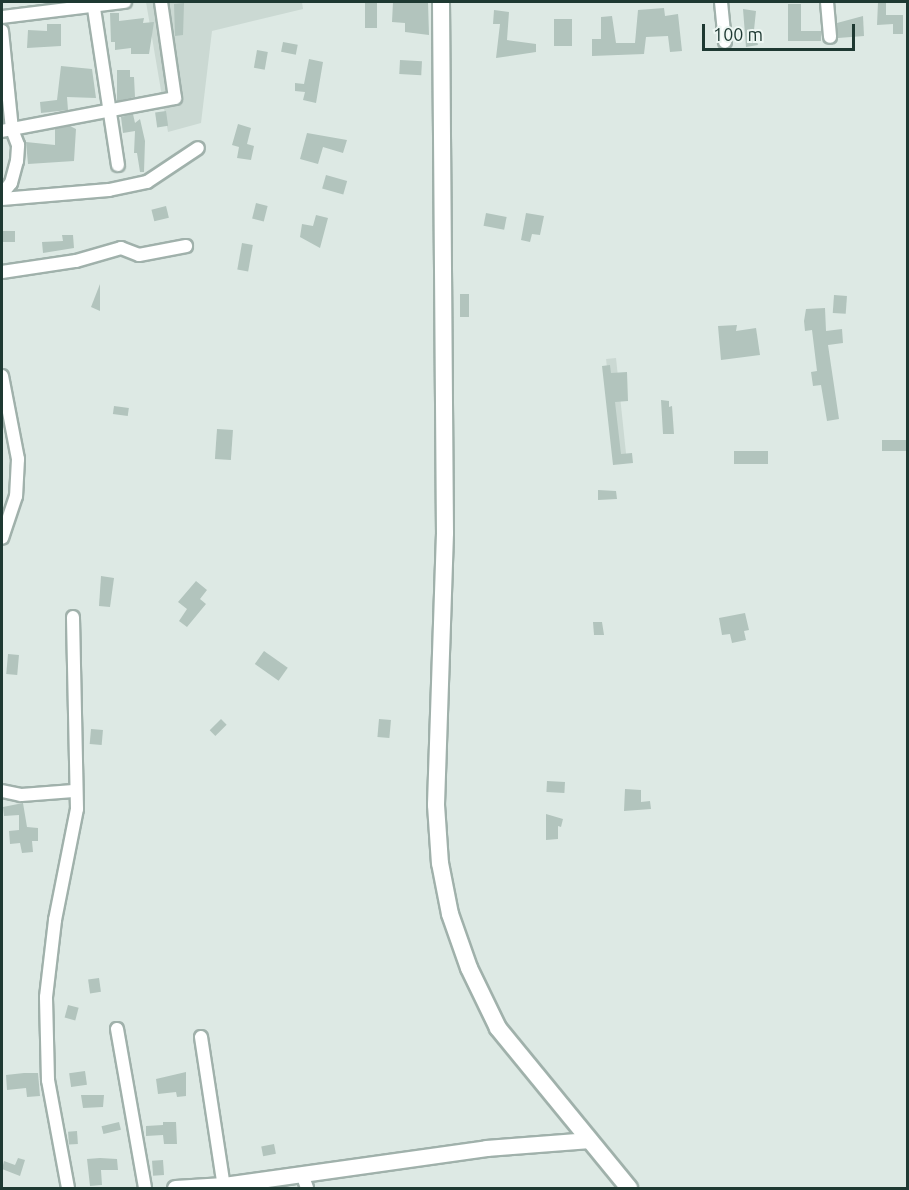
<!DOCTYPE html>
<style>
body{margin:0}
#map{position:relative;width:909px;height:1190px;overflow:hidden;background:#dde9e4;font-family:Ubuntu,sans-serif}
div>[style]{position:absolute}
.built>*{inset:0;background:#cbd9d3;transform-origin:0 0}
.building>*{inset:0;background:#b2c4bd;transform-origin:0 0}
.roads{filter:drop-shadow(2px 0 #a0b1ab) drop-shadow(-2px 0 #a0b1ab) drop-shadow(0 2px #a0b1ab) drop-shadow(0 -2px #a0b1ab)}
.minor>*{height:12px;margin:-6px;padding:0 6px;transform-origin:6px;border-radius:6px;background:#fff}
.tertiary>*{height:15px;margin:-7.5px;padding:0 7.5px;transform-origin:7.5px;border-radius:7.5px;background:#fff}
.secondary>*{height:16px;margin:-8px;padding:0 8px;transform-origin:8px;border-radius:8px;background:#fff}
span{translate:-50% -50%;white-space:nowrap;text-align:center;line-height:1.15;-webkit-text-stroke:4.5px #edf6f2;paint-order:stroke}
.frame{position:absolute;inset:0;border:3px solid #1e3932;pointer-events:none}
.scale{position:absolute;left:702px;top:24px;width:153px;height:27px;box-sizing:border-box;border:3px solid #1e3932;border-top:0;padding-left:8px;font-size:18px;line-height:21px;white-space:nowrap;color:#1e3932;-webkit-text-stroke:4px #edf6f2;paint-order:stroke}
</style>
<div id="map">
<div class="built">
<i style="clip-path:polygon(146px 2px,302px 2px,303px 9px,212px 31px,201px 123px,168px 132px)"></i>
<i style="left:616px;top:358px;width:102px;height:10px;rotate:84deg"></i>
</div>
<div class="building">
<i style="left:365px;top:2px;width:12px;height:26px"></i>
<i style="clip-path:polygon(393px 2px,428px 2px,429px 35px,405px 32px,405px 23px,392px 22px)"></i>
<i style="clip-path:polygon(878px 2px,886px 2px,886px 15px,903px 15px,903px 34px,893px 34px,893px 24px,877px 25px)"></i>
<i style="clip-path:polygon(184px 3px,183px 35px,175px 36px,174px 4px)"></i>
<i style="clip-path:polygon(788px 4px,801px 4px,801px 31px,821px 31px,821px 41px,788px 41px)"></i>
<i style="clip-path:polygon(664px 8px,665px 16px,678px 14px,682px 51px,670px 52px,668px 36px,646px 37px,644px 54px,592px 56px,592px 39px,601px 39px,601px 17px,612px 16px,616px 43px,635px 43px,638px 10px)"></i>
<i style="clip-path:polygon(743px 9px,756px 11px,754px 30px,758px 45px,746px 47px)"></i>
<i style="clip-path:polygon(494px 10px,509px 12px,507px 40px,536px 44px,536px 52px,496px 58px,500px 24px,493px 24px)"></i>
<i style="clip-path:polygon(110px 13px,119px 13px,119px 21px,144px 18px,143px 23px,154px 22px,149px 54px,131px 54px,131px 48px,115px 50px,115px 42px,111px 42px)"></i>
<i style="clip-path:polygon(863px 16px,864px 36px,838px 38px,837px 23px)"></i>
<i style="left:572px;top:19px;width:27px;height:18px;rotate:90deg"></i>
<i style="clip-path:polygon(47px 24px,61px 24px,61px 46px,27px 48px,28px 30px,47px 31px)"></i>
<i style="left:283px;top:42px;width:15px;height:10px;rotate:11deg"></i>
<i style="left:257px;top:50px;width:11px;height:18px;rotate:10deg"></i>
<i style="clip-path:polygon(309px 59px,323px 62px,316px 103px,303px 100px,305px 92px,295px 91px,295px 83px,304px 84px)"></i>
<i style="left:400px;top:60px;width:22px;height:14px;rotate:3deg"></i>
<i style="clip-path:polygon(61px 66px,92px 69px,96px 98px,67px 97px,68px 110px,41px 113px,40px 102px,57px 100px)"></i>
<i style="clip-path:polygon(117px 70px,130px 70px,130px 77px,134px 77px,135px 97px,117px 101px)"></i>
<i style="left:166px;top:111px;width:15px;height:11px;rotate:82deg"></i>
<i style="clip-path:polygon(133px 114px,135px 123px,140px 119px,145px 141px,144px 172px,140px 172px,137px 153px,134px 153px,135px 131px,123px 133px,121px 117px)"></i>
<i style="clip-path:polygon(238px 124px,251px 128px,247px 144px,254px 146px,251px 160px,237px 158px,239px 147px,232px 145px)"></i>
<i style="clip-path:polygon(70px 126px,76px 129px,74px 161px,28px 164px,26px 142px,55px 145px,55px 129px)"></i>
<i style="clip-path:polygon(307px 133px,347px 140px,343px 153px,323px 147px,318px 164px,300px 159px)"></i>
<i style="left:326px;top:175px;width:22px;height:14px;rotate:16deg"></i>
<i style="left:256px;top:203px;width:12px;height:16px;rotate:14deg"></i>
<i style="left:166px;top:206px;width:12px;height:15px;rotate:76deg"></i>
<i style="left:486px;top:213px;width:21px;height:13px;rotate:11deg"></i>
<i style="clip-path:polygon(526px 213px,544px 216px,540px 235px,532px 234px,530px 242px,521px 240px)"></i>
<i style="clip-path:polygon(316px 215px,328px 218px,320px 248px,300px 237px,302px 224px,313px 226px)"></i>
<i style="left:2px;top:231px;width:13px;height:11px"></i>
<i style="clip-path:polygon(62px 235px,73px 235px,74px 248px,43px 253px,42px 242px,63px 241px)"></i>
<i style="left:242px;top:243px;width:11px;height:27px;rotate:10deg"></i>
<i style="clip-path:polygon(100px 284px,100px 311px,91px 307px)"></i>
<i style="left:460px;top:294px;width:9px;height:23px"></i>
<i style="left:834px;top:295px;width:13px;height:18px;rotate:4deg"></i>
<i style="clip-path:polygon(825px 308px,826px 331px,842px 329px,843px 343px,828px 345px,839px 419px,827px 421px,821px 385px,813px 386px,811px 372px,817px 371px,812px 330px,805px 331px,804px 321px,806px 309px)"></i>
<i style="clip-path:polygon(737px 325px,736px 331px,756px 328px,760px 355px,721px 360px,718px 326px)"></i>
<i style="clip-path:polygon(610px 365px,611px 373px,627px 372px,628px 401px,615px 402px,621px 454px,632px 453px,633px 463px,613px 465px,602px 366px)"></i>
<i style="clip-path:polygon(661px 400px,669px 401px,669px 407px,672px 406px,674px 434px,663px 434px)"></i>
<i style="left:114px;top:406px;width:15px;height:8px;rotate:8deg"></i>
<i style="left:217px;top:429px;width:16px;height:30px;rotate:4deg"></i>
<i style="left:908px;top:440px;width:11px;height:26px;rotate:90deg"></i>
<i style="left:734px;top:451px;width:34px;height:13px"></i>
<i style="clip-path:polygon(598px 490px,616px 491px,617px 499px,598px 500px)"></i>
<i style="clip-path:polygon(101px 576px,114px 578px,110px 607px,99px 606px)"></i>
<i style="clip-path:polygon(196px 581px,207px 590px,200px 599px,206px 604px,187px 627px,179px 621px,187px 609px,178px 602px)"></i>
<i style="clip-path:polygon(745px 613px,749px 630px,744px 631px,746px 640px,732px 643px,730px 634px,722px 635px,719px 618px)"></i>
<i style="clip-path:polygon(593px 622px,602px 622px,604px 635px,594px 635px)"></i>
<i style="left:264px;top:651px;width:29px;height:16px;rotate:35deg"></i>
<i style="left:8px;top:654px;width:11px;height:20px;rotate:5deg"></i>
<i style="left:221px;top:719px;width:8px;height:16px;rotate:45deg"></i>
<i style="left:379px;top:719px;width:12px;height:18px;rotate:5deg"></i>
<i style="left:91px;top:729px;width:12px;height:15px;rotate:5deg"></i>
<i style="left:547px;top:781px;width:18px;height:11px;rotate:3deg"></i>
<i style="clip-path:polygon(625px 789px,641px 790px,641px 802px,650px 801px,651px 809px,624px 811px)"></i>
<i style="clip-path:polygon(23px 803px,27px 827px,38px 828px,38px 841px,32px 841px,33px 852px,22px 853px,20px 843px,10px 844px,9px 831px,19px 830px,19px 815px,4px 816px,3px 807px)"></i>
<i style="clip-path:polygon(546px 814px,563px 819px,561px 827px,558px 826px,558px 839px,546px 840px)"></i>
<i style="left:99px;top:978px;width:14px;height:11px;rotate:82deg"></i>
<i style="left:68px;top:1005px;width:11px;height:13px;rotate:15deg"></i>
<i style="left:85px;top:1071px;width:14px;height:16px;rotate:82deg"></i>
<i style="clip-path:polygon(186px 1072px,186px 1096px,177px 1097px,176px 1092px,158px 1094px,156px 1079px)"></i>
<i style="clip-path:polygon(24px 1073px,38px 1073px,40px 1096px,27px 1097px,26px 1088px,7px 1090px,6px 1075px)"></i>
<i style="clip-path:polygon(81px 1095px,104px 1095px,103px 1107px,83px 1108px)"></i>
<i style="left:119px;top:1122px;width:8px;height:18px;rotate:76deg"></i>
<i style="clip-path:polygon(163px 1122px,176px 1122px,177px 1144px,164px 1144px,163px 1135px,146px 1136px,146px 1126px,163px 1125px)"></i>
<i style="left:77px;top:1131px;width:13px;height:9px;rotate:86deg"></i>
<i style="left:274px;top:1144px;width:10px;height:13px;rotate:79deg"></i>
<i style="clip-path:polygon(18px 1158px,25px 1160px,20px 1176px,2px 1169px,4px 1161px,15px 1165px)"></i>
<i style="clip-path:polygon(100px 1158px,117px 1159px,118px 1170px,101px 1170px,102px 1185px,90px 1186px,87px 1159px)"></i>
<i style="left:163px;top:1160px;width:15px;height:11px;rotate:86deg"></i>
</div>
<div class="roads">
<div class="minor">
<i style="left:93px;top:2px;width:165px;rotate:81.3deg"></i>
<i style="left:721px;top:2px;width:40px;rotate:84.3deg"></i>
<i style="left:827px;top:2px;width:35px;rotate:85deg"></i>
<i style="left:2px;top:17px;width:124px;rotate:-7deg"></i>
<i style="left:2px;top:31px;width:99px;rotate:84.2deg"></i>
<i style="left:12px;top:129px;width:10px;rotate:169deg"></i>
<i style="left:2px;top:194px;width:14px;rotate:-51deg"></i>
<i style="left:11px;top:183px;width:23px;rotate:-75deg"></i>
<i style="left:17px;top:161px;width:16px;rotate:-86deg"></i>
<i style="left:18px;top:145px;width:17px;rotate:-111deg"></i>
<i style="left:12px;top:129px;width:166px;rotate:-10.8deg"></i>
<i style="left:175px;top:98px;width:97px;rotate:-98.3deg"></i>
<i style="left:2px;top:199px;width:107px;rotate:-4.8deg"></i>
<i style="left:109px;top:190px;width:39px;rotate:-12deg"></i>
<i style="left:147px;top:182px;width:61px;rotate:-33.7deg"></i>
<i style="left:2px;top:272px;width:75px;rotate:-8.5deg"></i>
<i style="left:76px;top:261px;width:47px;rotate:-16.1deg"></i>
<i style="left:121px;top:248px;width:19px;rotate:21deg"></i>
<i style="left:139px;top:255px;width:48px;rotate:-10.8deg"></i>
<i style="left:2px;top:376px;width:85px;rotate:79.1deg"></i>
<i style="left:18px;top:459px;width:37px;rotate:93deg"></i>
<i style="left:16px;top:496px;width:44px;rotate:108.4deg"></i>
<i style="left:2px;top:791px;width:19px;rotate:12deg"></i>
<i style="left:21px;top:795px;width:53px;rotate:-4.3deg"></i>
<i style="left:117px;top:1029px;width:161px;rotate:80deg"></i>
<i style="left:201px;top:1037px;width:153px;rotate:81.3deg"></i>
<i style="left:302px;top:1174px;width:15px;rotate:70deg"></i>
<i style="left:68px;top:1188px;width:110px;rotate:-100.5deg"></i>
<i style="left:48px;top:1080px;width:83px;rotate:-91.4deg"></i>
<i style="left:46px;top:997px;width:78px;rotate:-83.3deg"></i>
<i style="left:55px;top:920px;width:113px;rotate:-78.8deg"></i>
<i style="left:77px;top:809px;width:192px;rotate:-91.2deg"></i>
</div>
<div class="tertiary">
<i style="left:175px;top:1188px;width:49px;rotate:-3.5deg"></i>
<i style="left:224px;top:1185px;width:265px;rotate:-8deg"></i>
<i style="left:486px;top:1148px;width:104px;rotate:-4.4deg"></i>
</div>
<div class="secondary">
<i style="left:441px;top:2px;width:531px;rotate:89.57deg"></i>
<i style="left:445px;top:533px;width:272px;rotate:91.9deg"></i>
<i style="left:436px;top:805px;width:58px;rotate:86.1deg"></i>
<i style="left:440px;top:863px;width:52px;rotate:78.9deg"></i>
<i style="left:450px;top:914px;width:57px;rotate:70.6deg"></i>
<i style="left:469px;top:968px;width:67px;rotate:64.2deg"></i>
<i style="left:498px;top:1028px;width:207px;rotate:50.7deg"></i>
</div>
</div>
<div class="frame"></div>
<div class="scale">100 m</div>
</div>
